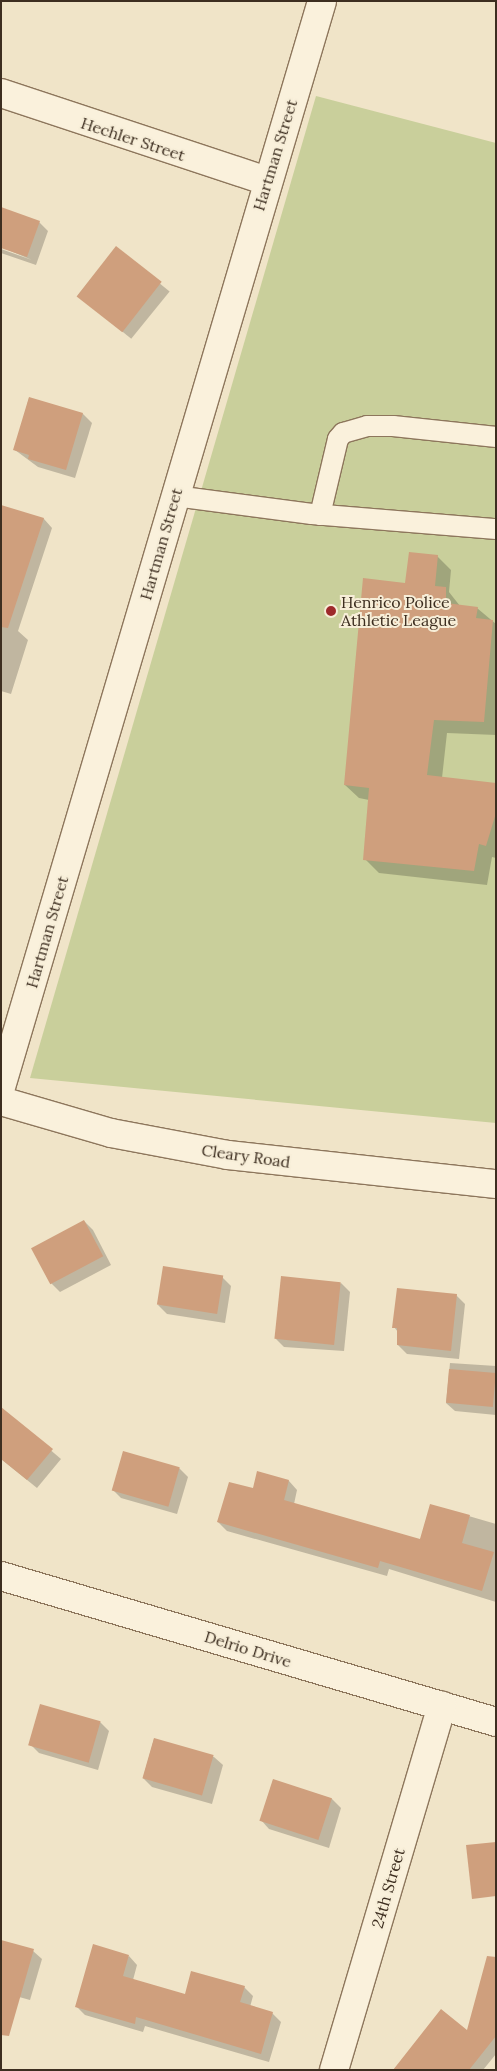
<!DOCTYPE html>
<style>
body{margin:0}
#map{position:relative;width:497px;height:2071px;overflow:hidden;background:#f0e4c8;font-family:Lora,serif}
div>[style]{position:absolute}
.green>*{inset:0;background:#c9cf9b}
.shadow>*{inset:0;background:#0003;transform-origin:0 0}
.building>*{inset:0;background:#cf9f7d;transform-origin:0 0}
.roads{filter:drop-shadow(1px 0 #8d765c) drop-shadow(-1px 0 #8d765c) drop-shadow(0 1px #8d765c) drop-shadow(0 -1px #8d765c)}
.lane>*{height:20px;margin:-10px;padding:0 10px;transform-origin:10px;border-radius:10px;background:#faf1dc}
.street>*{height:28px;margin:-14px;padding:0 14px;transform-origin:14px;border-radius:14px;background:#faf1dc}
.dots>*{width:14px;height:14px;translate:-50% -50%;box-sizing:border-box;border:2px solid #f7eed8;border-radius:50%}
span{translate:-50% -50%;white-space:nowrap;text-align:center;line-height:1.15;-webkit-text-stroke:4px #f7eed8;paint-order:stroke}
.street-label{font-size:16px;color:#3d2e20}
.poi-label{font-size:16px;color:#3d2e20}
.left{translate:0 -50%;text-align:left}
.frame{position:absolute;inset:0;border:2px solid #3d2e20;pointer-events:none}
</style>
<div id="map">
<div class="green">
<i style="clip-path:polygon(316px 96px,496px 143px,496px 1123px,30px 1078px)"></i>
</div>
<div class="shadow">
<i style="clip-path:polygon(39px 222px,48px 231px,36px 265px,1px 253px,1px 249px,32px 260px,1px 247px)"></i>
<i style="left:116px;top:248px;width:69px;height:61px;rotate:39deg"></i>
<i style="clip-path:polygon(29px 398px,83px 414px,92px 423px,75px 478px,38px 467px,15px 450px)"></i>
<i style="clip-path:polygon(1px 506px,44px 519px,52px 528px,18px 631px,28px 640px,11px 694px,1px 691px)"></i>
<i style="clip-path:polygon(437px 556px,451px 570px,449px 592px,460px 606px,477px 608px,496px 624px,496px 735px,447px 733px,442px 778px,496px 784px,496px 858px,492px 857px,487px 885px,379px 873px,365px 859px,369px 800px,359px 798px,345px 785px,406px 584px)"></i>
<i style="clip-path:polygon(84px 1221px,93px 1230px,111px 1265px,60px 1292px,51px 1283px)"></i>
<i style="clip-path:polygon(222px 1277px,231px 1286px,225px 1323px,167px 1314px,158px 1305px)"></i>
<i style="clip-path:polygon(341px 1283px,350px 1292px,344px 1351px,284px 1347px,276px 1339px)"></i>
<i style="clip-path:polygon(456px 1295px,465px 1304px,459px 1359px,407px 1354px,398px 1345px,398px 1332px,394px 1327px)"></i>
<i style="clip-path:polygon(450px 1363px,496px 1366px,496px 1415px,455px 1411px,446px 1403px)"></i>
<i style="clip-path:polygon(7px 1413px,61px 1459px,37px 1488px,1px 1459px)"></i>
<i style="clip-path:polygon(179px 1468px,188px 1477px,177px 1514px,121px 1498px,112px 1489px)"></i>
<i style="clip-path:polygon(258px 1473px,289px 1481px,297px 1490px,294px 1504px,420px 1541px,431px 1505px,496px 1524px,496px 1602px,389px 1569px,387px 1576px,227px 1531px,218px 1522px,253px 1490px)"></i>
<i style="clip-path:polygon(100px 1722px,109px 1731px,98px 1770px,39px 1753px,30px 1744px)"></i>
<i style="clip-path:polygon(154px 1739px,214px 1757px,223px 1765px,212px 1804px,152px 1787px,143px 1778px)"></i>
<i style="clip-path:polygon(273px 1780px,332px 1799px,341px 1808px,329px 1848px,269px 1829px,261px 1820px)"></i>
<i style="clip-path:polygon(33px 1951px,42px 1959px,30px 2000px,1px 1992px)"></i>
<i style="clip-path:polygon(129px 1956px,137px 1965px,133px 1980px,185px 1995px,244px 1987px,253px 1996px,250px 2007px,272px 2013px,281px 2022px,269px 2062px,145px 2026px,143px 2032px,85px 2015px,76px 2006px)"></i>
<i style="clip-path:polygon(496px 1992px,496px 2054px,483px 2070px,408px 2070px,468px 2032px)"></i>
</div>
<div class="building">
<i style="clip-path:polygon(1px 207px,40px 221px,27px 257px,1px 248px)"></i>
<i style="left:116px;top:246px;width:58px;height:64px;rotate:38deg"></i>
<i style="clip-path:polygon(29px 397px,83px 413px,66px 470px,28px 459px,29px 455px,13px 450px)"></i>
<i style="clip-path:polygon(1px 505px,44px 518px,8px 628px,1px 627px)"></i>
<i style="clip-path:polygon(409px 552px,438px 555px,435px 586px,446px 587px,446px 603px,478px 607px,476px 618px,493px 620px,484px 722px,434px 720px,427px 775px,496px 783px,496px 813px,486px 846px,479px 844px,474px 871px,363px 860px,369px 788px,344px 785px,363px 578px,405px 583px)"></i>
<i style="left:84px;top:1220px;width:41px;height:60px;rotate:62deg"></i>
<i style="left:163px;top:1266px;width:61px;height:39px;rotate:9deg"></i>
<i style="left:281px;top:1276px;width:60px;height:63px;rotate:6deg"></i>
<i style="clip-path:polygon(397px 1288px,457px 1294px,451px 1351px,397px 1345px,397px 1328px,392px 1328px)"></i>
<i style="left:449px;top:1369px;width:47px;height:34px;rotate:5deg"></i>
<i style="clip-path:polygon(1px 1407px,53px 1449px,27px 1480px,1px 1459px)"></i>
<i style="left:123px;top:1451px;width:59px;height:41px;rotate:16deg"></i>
<i style="clip-path:polygon(257px 1471px,289px 1480px,284px 1500px,420px 1539px,430px 1504px,470px 1515px,462px 1543px,494px 1552px,482px 1591px,380px 1561px,378px 1568px,217px 1522px,229px 1482px,253px 1488px)"></i>
<i style="left:40px;top:1704px;width:63px;height:43px;rotate:16deg"></i>
<i style="left:154px;top:1738px;width:62px;height:42px;rotate:16deg"></i>
<i style="left:273px;top:1779px;width:62px;height:44px;rotate:18deg"></i>
<i style="clip-path:polygon(496px 1842px,496px 1896px,472px 1899px,466px 1845px)"></i>
<i style="clip-path:polygon(1px 1940px,34px 1949px,9px 2036px,1px 2035px)"></i>
<i style="clip-path:polygon(93px 1944px,129px 1955px,123px 1976px,185px 1994px,191px 1971px,245px 1986px,240px 2002px,273px 2012px,261px 2054px,136px 2017px,135px 2024px,75px 2007px)"></i>
<i style="clip-path:polygon(487px 1956px,496px 1957px,496px 2036px,469px 2070px,393px 2070px,441px 2009px,467px 2030px)"></i>
</div>
<div class="roads">
<div class="lane">
<i style="left:175px;top:496px;width:138px;rotate:7.5deg"></i>
<i style="left:312px;top:514px;width:185px;rotate:4.7deg"></i>
<i style="left:320px;top:515px;width:78px;rotate:-76.7deg"></i>
<i style="left:338px;top:439px;width:8px;rotate:-50deg"></i>
<i style="left:343px;top:433px;width:25px;rotate:-16deg"></i>
<i style="left:367px;top:426px;width:26px"></i>
<i style="left:393px;top:426px;width:104px;rotate:6.1deg"></i>
</div>
<div class="street">
<i style="left:1px;top:93px;width:280px;rotate:18.3deg"></i>
<i style="left:1px;top:1087px;width:1132px;rotate:-73.53deg"></i>
<i style="left:1px;top:1101px;width:115px;rotate:16.2deg"></i>
<i style="left:111px;top:1133px;width:119px;rotate:10.6deg"></i>
<i style="left:228px;top:1155px;width:270px;rotate:6.2deg"></i>
<i style="left:1px;top:1576px;width:516px;rotate:16.43deg"></i>
<i style="left:334px;top:2070px;width:380px;rotate:-73.5deg"></i>
</div>
</div>
<div class="dots">
<i style="left:331px;top:611px;background:#9e2a2b"></i>
</div>
<div class="street-label">
<span style="left:133px;top:139px;rotate:18deg">Hechler Street</span>
<span style="left:275px;top:155px;rotate:-73deg">Hartman Street</span>
<span style="left:161px;top:544px;rotate:-74deg">Hartman Street</span>
<span style="left:47px;top:932px;rotate:-74deg">Hartman Street</span>
<span style="left:246px;top:1156px;rotate:8deg">Cleary Road</span>
<span style="left:248px;top:1649px;rotate:17deg">Delrio Drive</span>
<span style="left:388px;top:1888px;rotate:-74deg">24th Street</span>
</div>
<div class="poi-label">
<span class="left" style="left:341px;top:611px">Henrico Police<br>Athletic League</span>
</div>
<div class="frame"></div>
</div>
